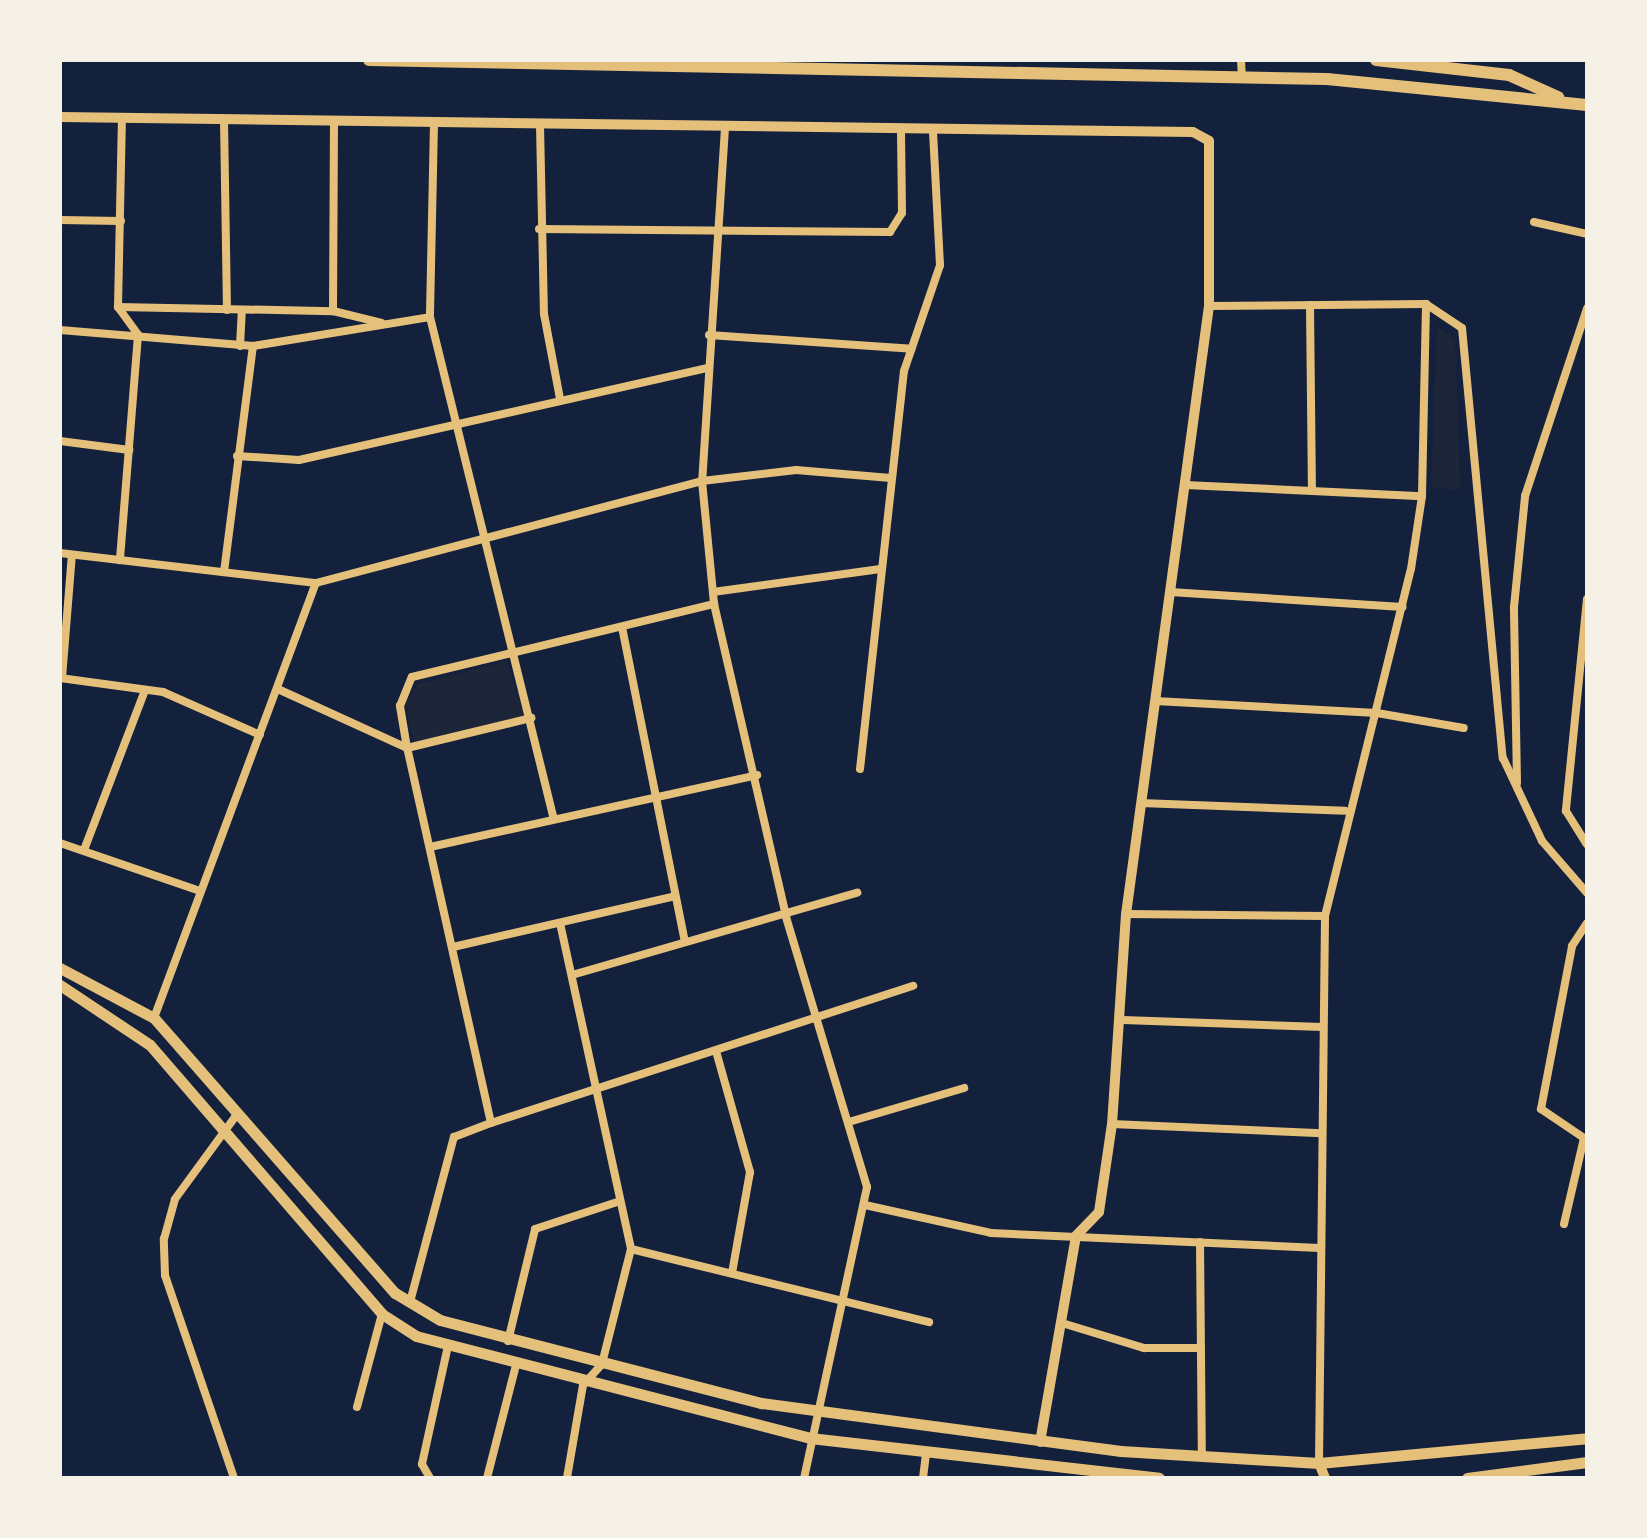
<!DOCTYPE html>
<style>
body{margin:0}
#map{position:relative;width:1647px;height:1538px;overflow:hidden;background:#14213d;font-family:Lora,serif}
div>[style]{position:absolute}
.green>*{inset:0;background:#1d2539}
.minor>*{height:8px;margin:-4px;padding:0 4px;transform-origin:4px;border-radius:4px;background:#e5c07b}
.tertiary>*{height:10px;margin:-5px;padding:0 5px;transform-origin:5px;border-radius:5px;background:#e5c07b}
.secondary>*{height:11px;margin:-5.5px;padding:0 5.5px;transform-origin:5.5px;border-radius:5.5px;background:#e5c07b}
.primary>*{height:12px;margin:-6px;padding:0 6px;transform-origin:6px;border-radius:6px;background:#e5c07b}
span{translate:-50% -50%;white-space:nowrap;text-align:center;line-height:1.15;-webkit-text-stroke:10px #f6f1e7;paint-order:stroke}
.frame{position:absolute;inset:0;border:62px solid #f6f1e7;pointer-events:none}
</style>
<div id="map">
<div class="green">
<i style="clip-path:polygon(1437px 327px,1455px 339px,1460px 490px,1431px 488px)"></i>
<i style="clip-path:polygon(507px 661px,524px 717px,414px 742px,406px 705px,417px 684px)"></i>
</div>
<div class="minor">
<i style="left:1241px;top:60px;width:17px;rotate:87deg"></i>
<i style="left:224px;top:120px;width:190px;rotate:89.1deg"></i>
<i style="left:434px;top:123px;width:194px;rotate:91.2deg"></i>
<i style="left:430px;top:317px;width:514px;rotate:76.15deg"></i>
<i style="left:540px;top:125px;width:189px;rotate:88.8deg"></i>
<i style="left:544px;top:314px;width:86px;rotate:79.3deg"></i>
<i style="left:725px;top:128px;width:354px;rotate:93.7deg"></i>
<i style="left:702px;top:481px;width:124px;rotate:84.4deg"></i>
<i style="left:714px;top:604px;width:321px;rotate:77deg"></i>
<i style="left:786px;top:917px;width:282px;rotate:73.3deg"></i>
<i style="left:867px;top:1187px;width:298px;rotate:102.2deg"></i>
<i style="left:60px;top:220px;width:61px;rotate:0.9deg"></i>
<i style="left:1534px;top:222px;width:54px;rotate:12.8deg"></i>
<i style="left:539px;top:229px;width:351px;rotate:0.5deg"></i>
<i style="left:890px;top:232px;width:22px;rotate:-58deg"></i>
<i style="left:902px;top:213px;width:82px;rotate:-90.7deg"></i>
<i style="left:1310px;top:305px;width:184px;rotate:89.4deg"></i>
<i style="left:1209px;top:306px;width:217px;rotate:-0.5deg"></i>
<i style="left:1426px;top:304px;width:43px;rotate:33.7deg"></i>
<i style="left:1462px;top:328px;width:432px;rotate:84.6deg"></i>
<i style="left:1503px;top:758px;width:92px;rotate:64.8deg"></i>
<i style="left:1542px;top:841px;width:69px;rotate:49.1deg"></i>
<i style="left:118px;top:307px;width:215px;rotate:1.1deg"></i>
<i style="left:333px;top:311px;width:50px;rotate:13.8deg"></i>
<i style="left:118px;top:307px;width:34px;rotate:54deg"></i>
<i style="left:138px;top:335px;width:226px;rotate:94.6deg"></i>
<i style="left:118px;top:307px;width:189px;rotate:-88.8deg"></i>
<i style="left:333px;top:311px;width:189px;rotate:-89.7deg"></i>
<i style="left:60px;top:330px;width:194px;rotate:4.7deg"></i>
<i style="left:253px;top:346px;width:179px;rotate:-9.3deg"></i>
<i style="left:709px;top:335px;width:203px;rotate:3.9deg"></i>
<i style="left:240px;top:346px;width:35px;rotate:-87deg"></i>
<i style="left:60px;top:441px;width:70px;rotate:7.4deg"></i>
<i style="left:237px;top:456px;width:62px;rotate:3.7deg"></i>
<i style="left:299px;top:460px;width:419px;rotate:-12.7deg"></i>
<i style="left:1185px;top:485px;width:237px;rotate:2.7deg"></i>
<i style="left:60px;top:553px;width:258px;rotate:6.7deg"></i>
<i style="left:316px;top:583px;width:399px;rotate:-14.8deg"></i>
<i style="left:702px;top:481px;width:95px;rotate:-6.7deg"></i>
<i style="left:796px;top:470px;width:95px;rotate:4.8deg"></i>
<i style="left:224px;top:572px;width:228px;rotate:-82.7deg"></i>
<i style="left:713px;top:592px;width:169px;rotate:-7.8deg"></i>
<i style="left:1170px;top:592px;width:233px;rotate:3.7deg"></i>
<i style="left:1587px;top:599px;width:213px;rotate:95.7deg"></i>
<i style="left:1566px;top:811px;width:39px;rotate:58deg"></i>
<i style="left:622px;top:627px;width:321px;rotate:78.7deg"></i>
<i style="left:60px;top:678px;width:104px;rotate:7.7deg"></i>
<i style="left:163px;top:692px;width:106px;rotate:23.9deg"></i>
<i style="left:62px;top:678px;width:123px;rotate:-85.4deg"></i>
<i style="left:280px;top:690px;width:140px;rotate:24.5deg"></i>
<i style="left:407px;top:748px;width:128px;rotate:-13.6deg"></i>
<i style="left:1155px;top:701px;width:222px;rotate:3.1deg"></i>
<i style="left:1377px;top:713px;width:88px;rotate:9.8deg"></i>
<i style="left:860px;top:769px;width:400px;rotate:-83.7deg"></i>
<i style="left:904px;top:371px;width:112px;rotate:-71.2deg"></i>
<i style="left:940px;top:265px;width:134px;rotate:-93deg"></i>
<i style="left:1517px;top:783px;width:176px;rotate:-91deg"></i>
<i style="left:1514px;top:607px;width:112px;rotate:-84.3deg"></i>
<i style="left:1525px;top:496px;width:198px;rotate:-71.7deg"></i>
<i style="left:1141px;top:803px;width:204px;rotate:2.2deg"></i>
<i style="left:60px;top:843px;width:145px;rotate:18.9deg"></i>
<i style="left:430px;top:847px;width:335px;rotate:-12.4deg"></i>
<i style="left:84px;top:850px;width:171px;rotate:-69.1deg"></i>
<i style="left:1126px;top:914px;width:199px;rotate:0.6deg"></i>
<i style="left:560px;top:923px;width:334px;rotate:77.7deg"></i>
<i style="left:631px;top:1249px;width:119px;rotate:104.2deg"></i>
<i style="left:602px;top:1364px;width:28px;rotate:132deg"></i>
<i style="left:583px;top:1385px;width:94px;rotate:99.8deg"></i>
<i style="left:453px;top:947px;width:228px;rotate:-12.9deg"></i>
<i style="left:572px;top:975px;width:297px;rotate:-16.1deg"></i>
<i style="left:154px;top:1018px;width:464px;rotate:-69.6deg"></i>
<i style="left:1123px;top:1020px;width:200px;rotate:2deg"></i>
<i style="left:716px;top:1051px;width:126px;rotate:74.3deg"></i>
<i style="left:750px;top:1172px;width:103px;rotate:100.1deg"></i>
<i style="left:852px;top:1121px;width:117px;rotate:-16.4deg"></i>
<i style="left:491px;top:1123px;width:444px;rotate:-18deg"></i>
<i style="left:1112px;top:1124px;width:210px;rotate:2.5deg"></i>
<i style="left:865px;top:1205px;width:129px;rotate:12.5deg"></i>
<i style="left:991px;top:1233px;width:329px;rotate:2.6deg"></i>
<i style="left:1564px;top:1224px;width:88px;rotate:-76.9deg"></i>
<i style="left:1584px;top:1138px;width:52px;rotate:-146deg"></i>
<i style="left:1541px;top:1109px;width:166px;rotate:-79.2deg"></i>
<i style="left:1572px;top:946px;width:27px;rotate:-57deg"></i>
<i style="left:1200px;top:1242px;width:212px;rotate:89.5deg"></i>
<i style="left:631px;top:1249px;width:307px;rotate:13.8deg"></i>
<i style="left:410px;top:1302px;width:171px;rotate:-75.1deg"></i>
<i style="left:454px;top:1137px;width:40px;rotate:-21deg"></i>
<i style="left:491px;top:1123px;width:384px;rotate:-102.6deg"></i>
<i style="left:407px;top:748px;width:43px;rotate:-99.5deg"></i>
<i style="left:400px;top:706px;width:31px;rotate:-68deg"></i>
<i style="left:412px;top:677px;width:311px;rotate:-13.6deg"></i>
<i style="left:1062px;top:1323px;width:86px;rotate:17deg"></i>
<i style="left:1144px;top:1348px;width:57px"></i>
<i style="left:508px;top:1341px;width:115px;rotate:-76.4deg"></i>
<i style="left:535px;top:1229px;width:89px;rotate:-18.2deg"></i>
<i style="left:357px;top:1407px;width:96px;rotate:-75deg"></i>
<i style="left:1319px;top:1463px;width:547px;rotate:-89.37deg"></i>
<i style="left:1325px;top:916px;width:357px;rotate:-76.1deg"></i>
<i style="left:1411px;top:569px;width:74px;rotate:-81.4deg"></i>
<i style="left:1422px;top:496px;width:192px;rotate:-88.8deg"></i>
<i style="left:234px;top:1478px;width:214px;rotate:-108.8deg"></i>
<i style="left:165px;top:1275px;width:36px;rotate:-92deg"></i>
<i style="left:164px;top:1239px;width:41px;rotate:-74.6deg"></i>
<i style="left:175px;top:1199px;width:107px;rotate:-53.8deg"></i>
<i style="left:430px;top:1478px;width:16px;rotate:-120deg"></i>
<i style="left:422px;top:1464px;width:121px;rotate:-77.6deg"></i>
<i style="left:487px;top:1478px;width:113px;rotate:-75.6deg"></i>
<i style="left:923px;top:1478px;width:25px;rotate:-83deg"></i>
</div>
<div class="tertiary">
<i style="left:60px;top:117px;width:1133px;rotate:0.76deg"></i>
<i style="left:1193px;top:132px;width:18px;rotate:29deg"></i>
<i style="left:1209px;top:141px;width:165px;rotate:90deg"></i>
<i style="left:1209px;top:306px;width:614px;rotate:97.77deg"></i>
<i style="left:1126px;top:914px;width:210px;rotate:93.8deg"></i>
<i style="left:1112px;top:1124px;width:89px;rotate:98.4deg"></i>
<i style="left:1099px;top:1212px;width:33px;rotate:134deg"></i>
<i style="left:1076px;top:1236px;width:209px;rotate:99.9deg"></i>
<i style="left:1319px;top:1463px;width:16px;rotate:68deg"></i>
</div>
<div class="secondary">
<i style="left:60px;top:968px;width:106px;rotate:28deg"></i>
<i style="left:154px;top:1018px;width:366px;rotate:48.8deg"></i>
<i style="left:395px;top:1293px;width:52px;rotate:31deg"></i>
<i style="left:440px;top:1320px;width:332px;rotate:14.5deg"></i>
<i style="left:761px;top:1403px;width:363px;rotate:7.6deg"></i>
<i style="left:1121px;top:1451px;width:198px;rotate:3.5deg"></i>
<i style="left:1319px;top:1463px;width:269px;rotate:-5.3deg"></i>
<i style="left:60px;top:985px;width:108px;rotate:33.7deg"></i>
<i style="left:150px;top:1045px;width:355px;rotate:49.2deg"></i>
<i style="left:382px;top:1314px;width:40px;rotate:32.9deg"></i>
<i style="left:416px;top:1336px;width:407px;rotate:14.5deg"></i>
<i style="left:810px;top:1438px;width:351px;rotate:6.5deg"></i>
<i style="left:1467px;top:1478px;width:121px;rotate:-7.6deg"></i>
</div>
<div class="primary">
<i style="left:369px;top:60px;width:958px;rotate:1.14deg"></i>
<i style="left:1327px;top:79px;width:261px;rotate:5.7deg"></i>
<i style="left:1376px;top:60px;width:134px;rotate:6.4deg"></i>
<i style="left:1509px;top:75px;width:54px;rotate:24.2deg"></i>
</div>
<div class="frame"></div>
</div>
